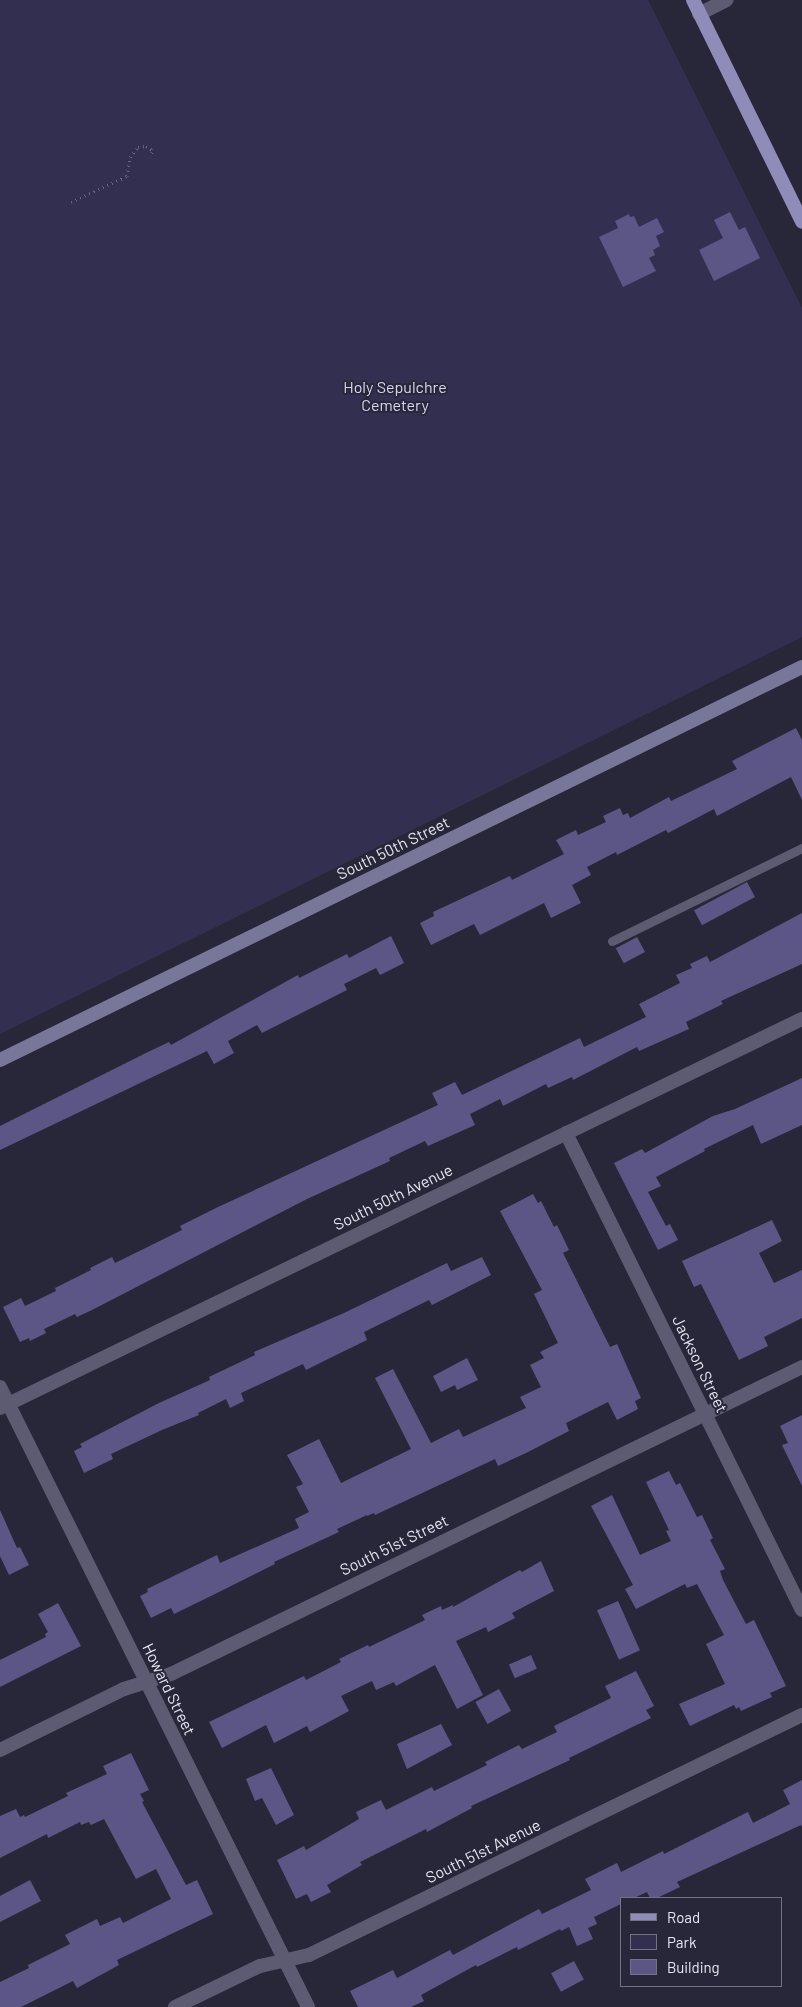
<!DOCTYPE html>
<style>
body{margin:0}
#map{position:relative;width:802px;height:2007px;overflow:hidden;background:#282739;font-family:Barlow,sans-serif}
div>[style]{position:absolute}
.green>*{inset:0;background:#332f50}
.building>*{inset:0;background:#5b5686;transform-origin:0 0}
.path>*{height:3px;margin-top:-1.5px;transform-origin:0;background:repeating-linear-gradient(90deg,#686777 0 1px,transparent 0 5px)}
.service>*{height:9px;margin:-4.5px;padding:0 4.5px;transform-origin:4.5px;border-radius:4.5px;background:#5d5b71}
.minor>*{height:14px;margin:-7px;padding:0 7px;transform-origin:7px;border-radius:7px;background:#5d5b71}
.secondary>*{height:14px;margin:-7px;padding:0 7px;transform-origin:7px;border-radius:7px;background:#797799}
.primary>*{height:14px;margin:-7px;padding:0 7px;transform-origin:7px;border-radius:7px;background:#8f8cb9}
span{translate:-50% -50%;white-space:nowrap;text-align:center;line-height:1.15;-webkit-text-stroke:4px #282739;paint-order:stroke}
.park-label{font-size:16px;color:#d7d6f5}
.street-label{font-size:16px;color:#e6e5f2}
.legend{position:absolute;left:620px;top:1897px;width:162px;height:90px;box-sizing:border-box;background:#282739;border:1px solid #747383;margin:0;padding:6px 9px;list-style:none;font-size:15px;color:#e6e5f2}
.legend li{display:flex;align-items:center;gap:10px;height:25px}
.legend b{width:25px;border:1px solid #747383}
</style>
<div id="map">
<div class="green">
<i style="clip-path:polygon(0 0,648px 0,802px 308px,802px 637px,0 1034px)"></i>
</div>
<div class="building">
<i style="clip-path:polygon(730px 212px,739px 230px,745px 227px,760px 258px,714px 281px,699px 250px,723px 238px,714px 220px)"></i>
<i style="clip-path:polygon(629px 214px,630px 217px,634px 216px,639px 227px,657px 218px,664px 232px,656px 236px,660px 246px,653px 250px,655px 255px,649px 258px,656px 271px,623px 287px,599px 237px,618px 228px,615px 221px)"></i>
<i style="clip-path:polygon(796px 728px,802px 740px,802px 800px,791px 777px,717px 816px,714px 809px,668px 833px,666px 830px,617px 855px,616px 852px,587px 867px,591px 875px,572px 885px,581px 903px,551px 918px,544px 903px,480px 935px,474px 924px,431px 945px,420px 923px,434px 916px,433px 912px,510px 876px,512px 880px,564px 854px,556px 840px,576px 830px,578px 835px,606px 822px,603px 816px,620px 808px,623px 815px,628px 813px,630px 818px,669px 797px,671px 801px,737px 769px,732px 761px)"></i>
<i style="left:747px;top:882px;width:17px;height:60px;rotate:62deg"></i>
<i style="clip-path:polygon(802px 913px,802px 964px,721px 1001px,723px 1004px,686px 1022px,689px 1029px,639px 1051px,637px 1047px,573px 1080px,572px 1077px,548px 1088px,546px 1084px,503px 1106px,500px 1099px,470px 1114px,475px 1125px,428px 1146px,425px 1141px,389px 1158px,390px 1161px,307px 1199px,92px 1310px,77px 1317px,75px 1314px,44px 1329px,46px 1333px,30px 1341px,29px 1338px,20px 1342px,3px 1307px,21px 1298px,25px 1306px,56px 1291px,55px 1288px,91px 1270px,90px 1268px,112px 1257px,115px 1263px,182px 1230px,180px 1226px,218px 1207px,438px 1105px,432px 1093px,455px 1082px,462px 1095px,580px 1038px,584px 1047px,646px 1017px,639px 1004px,680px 983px,676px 975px,692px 968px,690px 964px,707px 956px,710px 962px)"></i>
<i style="clip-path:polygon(391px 936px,404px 963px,380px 975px,376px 968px,344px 984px,347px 990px,262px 1033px,257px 1025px,228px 1041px,234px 1053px,214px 1064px,207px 1051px,0 1150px,0 1126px,148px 1052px,169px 1042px,171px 1045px,298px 975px,299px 978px,347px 954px,349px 958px)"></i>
<i style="left:637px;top:937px;width:17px;height:24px;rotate:62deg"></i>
<i style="clip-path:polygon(802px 1078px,802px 1125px,761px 1144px,753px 1125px,704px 1149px,705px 1151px,656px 1177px,661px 1186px,648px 1192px,666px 1226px,670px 1224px,678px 1240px,658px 1250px,614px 1163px,642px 1149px,645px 1153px,713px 1116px,735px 1109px)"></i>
<i style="clip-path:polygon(533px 1194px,538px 1203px,541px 1201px,554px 1227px,557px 1225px,569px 1250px,563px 1253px,610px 1347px,617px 1344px,641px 1398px,635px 1401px,638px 1409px,617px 1420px,608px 1402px,566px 1423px,569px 1431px,526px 1453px,498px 1466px,495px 1459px,375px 1515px,374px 1513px,367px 1516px,367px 1515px,337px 1529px,339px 1532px,274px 1562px,275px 1564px,215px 1594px,174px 1614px,171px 1608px,151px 1618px,140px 1596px,148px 1592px,147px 1589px,217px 1555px,220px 1563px,299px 1528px,295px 1519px,309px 1512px,296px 1487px,303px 1484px,287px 1455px,319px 1439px,341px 1483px,411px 1449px,375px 1378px,393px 1369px,431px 1443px,459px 1429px,463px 1437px,526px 1408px,520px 1397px,541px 1387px,530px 1365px,544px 1358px,540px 1352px,558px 1343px,534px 1294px,542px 1290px,500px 1211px)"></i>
<i style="clip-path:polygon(772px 1220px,782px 1241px,759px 1253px,774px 1283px,802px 1270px,802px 1318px,764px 1337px,768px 1346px,739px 1360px,701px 1284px,694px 1287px,682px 1261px)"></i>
<i style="clip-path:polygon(482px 1257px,491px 1275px,432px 1305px,429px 1300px,364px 1332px,367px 1340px,330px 1358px,306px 1370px,303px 1364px,241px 1393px,244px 1401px,230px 1408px,226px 1399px,198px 1413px,199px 1415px,162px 1430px,111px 1454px,113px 1459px,84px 1473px,74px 1451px,82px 1447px,80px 1444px,159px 1403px,210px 1380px,209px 1377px,255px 1355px,254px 1352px,344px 1313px,447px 1263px,451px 1271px)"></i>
<i style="clip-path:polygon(467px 1358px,478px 1380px,457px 1390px,455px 1385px,441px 1392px,433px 1376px)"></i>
<i style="clip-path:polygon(802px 1415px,802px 1486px,782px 1445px,788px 1443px,780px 1426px)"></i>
<i style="clip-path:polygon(669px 1471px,676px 1485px,680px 1483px,697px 1517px,702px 1515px,713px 1538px,710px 1540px,725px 1569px,720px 1571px,723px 1580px,746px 1624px,754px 1620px,786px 1686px,770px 1693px,772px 1697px,741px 1711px,739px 1707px,736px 1709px,734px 1705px,690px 1726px,679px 1704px,725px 1684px,706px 1644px,724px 1635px,697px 1584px,687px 1588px,685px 1584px,636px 1609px,625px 1589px,633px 1585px,591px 1506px,612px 1495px,640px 1555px,671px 1541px,666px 1531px,669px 1530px,646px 1482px)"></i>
<i style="clip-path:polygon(0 1510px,17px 1548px,20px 1547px,29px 1565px,9px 1575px,0 1556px)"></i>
<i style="clip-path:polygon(541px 1561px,554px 1591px,512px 1613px,515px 1618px,488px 1632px,486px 1627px,456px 1641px,483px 1695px,457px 1709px,435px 1665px,396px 1686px,394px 1682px,376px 1690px,372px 1681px,341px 1696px,349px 1711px,310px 1732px,307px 1726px,274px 1743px,266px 1725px,222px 1748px,209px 1722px,304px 1676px,306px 1680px,341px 1662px,339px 1659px,368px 1645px,369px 1647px,425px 1620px,422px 1615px,441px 1606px,442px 1610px,453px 1605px,453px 1607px,520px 1570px,522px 1572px)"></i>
<i style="left:618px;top:1601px;width:54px;height:23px;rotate:66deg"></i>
<i style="clip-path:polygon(58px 1603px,81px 1646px,0 1687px,0 1660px,46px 1637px,45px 1634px,48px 1632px,38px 1614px)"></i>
<i style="left:531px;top:1655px;width:15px;height:24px;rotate:67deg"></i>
<i style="clip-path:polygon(636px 1671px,654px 1706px,646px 1710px,651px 1718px,569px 1758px,570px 1760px,471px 1806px,472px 1808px,427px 1832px,426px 1829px,360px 1862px,362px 1865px,327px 1885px,331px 1892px,311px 1902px,307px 1894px,296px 1899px,277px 1860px,304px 1846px,306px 1850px,359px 1819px,356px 1812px,381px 1800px,386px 1810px,432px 1787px,434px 1791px,487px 1765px,485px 1762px,519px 1745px,522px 1749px,557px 1732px,554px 1726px,611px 1698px,605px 1686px)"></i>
<i style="left:499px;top:1689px;width:25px;height:27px;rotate:61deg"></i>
<i style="clip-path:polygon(441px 1724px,452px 1745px,407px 1769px,397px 1744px)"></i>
<i style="clip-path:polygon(131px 1753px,149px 1790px,140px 1794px,144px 1801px,142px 1802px,186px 1885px,197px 1880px,213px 1914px,117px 1960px,119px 1965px,77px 1988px,73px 1981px,21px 2007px,0 2007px,0 1982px,29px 1968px,28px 1965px,70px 1944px,65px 1935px,97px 1919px,100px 1926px,120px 1917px,123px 1923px,171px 1899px,156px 1869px,136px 1879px,104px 1819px,91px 1825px,89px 1822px,81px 1825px,80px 1822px,48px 1838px,47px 1834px,0 1858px,0 1816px,16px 1809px,20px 1817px,24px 1815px,25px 1817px,68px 1796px,66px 1793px,107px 1774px,103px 1766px)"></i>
<i style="clip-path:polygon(271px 1768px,294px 1815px,276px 1825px,262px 1798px,255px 1801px,246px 1779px)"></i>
<i style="clip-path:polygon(802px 1780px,802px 1827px,801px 1825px,677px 1882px,680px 1887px,657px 1898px,650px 1898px,647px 1892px,634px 1898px,621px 1898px,621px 1904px,594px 1917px,597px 1924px,588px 1928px,593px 1939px,577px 1946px,569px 1927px,561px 1931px,560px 1929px,518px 1950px,517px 1947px,477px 1967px,476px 1965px,421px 1995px,424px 2001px,411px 2007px,358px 2007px,350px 1991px,393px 1970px,397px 1978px,450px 1950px,453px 1955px,539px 1909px,542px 1914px,591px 1890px,585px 1879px,617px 1863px,621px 1872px,663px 1851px,664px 1854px,748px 1812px,753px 1823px,790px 1804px,783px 1790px)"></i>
<i style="clip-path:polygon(30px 1880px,41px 1901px,0 1922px,0 1896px)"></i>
<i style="left:574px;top:1961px;width:21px;height:26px;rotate:62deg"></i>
</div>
<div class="path">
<i style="left:71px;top:202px;width:62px;rotate:-24.9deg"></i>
<i style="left:127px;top:176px;width:19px;rotate:-81deg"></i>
<i style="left:130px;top:157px;width:13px;rotate:-51deg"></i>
<i style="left:138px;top:147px;width:8px;rotate:-7deg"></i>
<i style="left:146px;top:146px;width:6px;rotate:31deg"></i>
<i style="left:151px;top:149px;width:3px;rotate:72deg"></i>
<i style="left:152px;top:152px;width:5px;rotate:112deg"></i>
</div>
<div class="service">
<i style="left:612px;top:941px;width:212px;rotate:-26.1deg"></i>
</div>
<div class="minor">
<i style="left:699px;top:14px;width:31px;rotate:-27deg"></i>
<i style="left:566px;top:1133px;width:532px;rotate:63.68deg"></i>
<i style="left:0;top:1387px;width:692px;rotate:63.58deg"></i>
<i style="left:0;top:1408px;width:891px;rotate:-25.88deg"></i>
<i style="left:0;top:1750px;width:138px;rotate:-26.2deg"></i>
<i style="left:124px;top:1689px;width:49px;rotate:-17.7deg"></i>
<i style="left:171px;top:1674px;width:702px;rotate:-25.94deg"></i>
<i style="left:175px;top:2007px;width:94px;rotate:-25.8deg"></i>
<i style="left:260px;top:1966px;width:50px;rotate:-12.7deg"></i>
<i style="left:309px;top:1955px;width:548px;rotate:-25.96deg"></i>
</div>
<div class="secondary">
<i style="left:0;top:1060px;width:893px;rotate:-26.11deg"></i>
</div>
<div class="primary">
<i style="left:693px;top:0;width:247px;rotate:63.8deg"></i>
</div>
<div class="park-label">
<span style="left:395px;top:396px">Holy Sepulchre<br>Cemetery</span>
</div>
<div class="street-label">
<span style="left:393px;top:848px;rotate:-26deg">South 50th Street</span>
<span style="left:393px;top:1197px;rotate:-26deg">South 50th Avenue</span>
<span style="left:700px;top:1364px;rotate:64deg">Jackson Street</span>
<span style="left:394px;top:1545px;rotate:-26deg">South 51st Street</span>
<span style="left:169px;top:1689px;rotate:64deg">Howard Street</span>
<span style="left:483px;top:1851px;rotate:-26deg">South 51st Avenue</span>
</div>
<ul class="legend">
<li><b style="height:6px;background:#8f8cb9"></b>Road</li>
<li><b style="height:14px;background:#332f50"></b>Park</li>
<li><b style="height:14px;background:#5b5686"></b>Building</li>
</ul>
</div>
